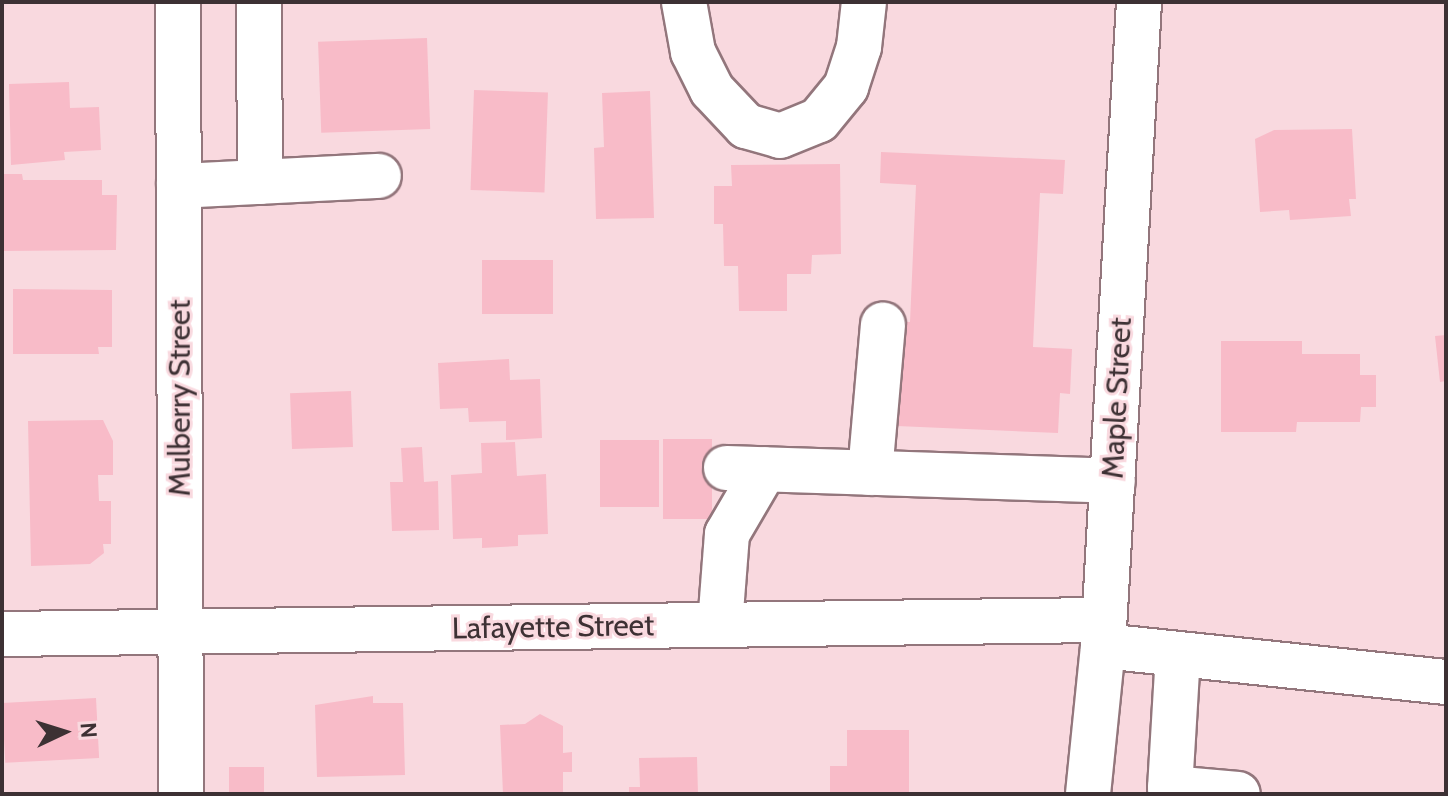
<!DOCTYPE html>
<style>
body{margin:0}
#map{position:relative;width:1448px;height:796px;overflow:hidden;background:#f9d9df;font-family:Cabin,sans-serif}
div>[style]{position:absolute}
.building>*{inset:0;background:#f8bbc8;transform-origin:0 0}
.roads{filter:drop-shadow(2px 0 #93767c) drop-shadow(-2px 0 #93767c) drop-shadow(0 2px #93767c) drop-shadow(0 -2px #93767c)}
.minor>*{height:44px;margin:-22px;padding:0 22px;transform-origin:22px;border-radius:22px;background:#fff}
.major>*{height:44px;margin:-22px;padding:0 22px;transform-origin:22px;border-radius:22px;background:#fff}
span{translate:-50% -50%;white-space:nowrap;text-align:center;line-height:1.15;-webkit-text-stroke:6px #f9d9df;paint-order:stroke}
.street-label{font-size:30px;color:#3d3134}
.frame{position:absolute;inset:0;border:4px solid #3d3134;pointer-events:none}
.north{position:absolute;left:24px;top:692px;width:80px;height:80px;-webkit-text-stroke:6px #f9d9df;paint-order:stroke;rotate:86deg;font-size:22px;font-weight:700;line-height:32px;text-align:center;color:#3d3134}
.north::after{content:'';display:block;margin:auto;width:28px;height:36px;background:#3d3134;clip-path:polygon(50% 0,100% 100%,50% 72%,0 100%)}
</style>
<div id="map">
<div class="building">
<i style="left:427px;top:38px;width:91px;height:109px;rotate:88deg"></i>
<i style="clip-path:polygon(69px 82px,70px 108px,99px 107px,101px 150px,64px 152px,65px 160px,11px 165px,9px 84px)"></i>
<i style="left:474px;top:90px;width:74px;height:100px;rotate:2deg"></i>
<i style="clip-path:polygon(650px 91px,654px 218px,596px 219px,594px 148px,604px 147px,602px 93px)"></i>
<i style="clip-path:polygon(1352px 129px,1356px 199px,1349px 199px,1351px 216px,1290px 220px,1289px 210px,1260px 212px,1255px 139px,1274px 130px)"></i>
<i style="clip-path:polygon(881px 152px,1065px 160px,1063px 194px,1040px 193px,1033px 347px,1072px 349px,1070px 394px,1060px 393px,1058px 433px,897px 426px,899px 383px,890px 321px,910px 322px,916px 185px,880px 183px)"></i>
<i style="clip-path:polygon(840px 164px,841px 254px,812px 255px,811px 274px,787px 274px,787px 311px,739px 311px,738px 266px,724px 266px,723px 224px,714px 224px,714px 186px,732px 186px,731px 165px)"></i>
<i style="clip-path:polygon(2px 174px,22px 174px,23px 180px,102px 180px,102px 195px,117px 195px,116px 250px,2px 251px)"></i>
<i style="left:482px;top:260px;width:71px;height:54px"></i>
<i style="clip-path:polygon(13px 289px,112px 290px,112px 347px,98px 347px,99px 354px,13px 354px)"></i>
<i style="clip-path:polygon(1446px 335px,1446px 381px,1440px 382px,1435px 336px)"></i>
<i style="clip-path:polygon(1221px 341px,1302px 341px,1302px 354px,1360px 354px,1360px 375px,1376px 375px,1376px 407px,1361px 407px,1360px 422px,1297px 422px,1296px 432px,1221px 432px)"></i>
<i style="clip-path:polygon(509px 359px,510px 380px,540px 379px,542px 438px,506px 440px,506px 421px,469px 422px,468px 408px,440px 409px,438px 363px)"></i>
<i style="left:351px;top:391px;width:56px;height:61px;rotate:88deg"></i>
<i style="clip-path:polygon(103px 420px,113px 441px,113px 475px,98px 475px,99px 501px,111px 501px,111px 544px,103px 544px,104px 553px,90px 564px,31px 566px,28px 421px)"></i>
<i style="left:663px;top:439px;width:49px;height:80px"></i>
<i style="left:600px;top:440px;width:59px;height:67px"></i>
<i style="clip-path:polygon(515px 442px,517px 476px,546px 474px,548px 534px,518px 535px,518px 546px,482px 548px,482px 538px,453px 539px,451px 475px,482px 473px,481px 443px)"></i>
<i style="clip-path:polygon(422px 447px,424px 482px,438px 481px,439px 530px,392px 531px,390px 482px,403px 482px,401px 448px)"></i>
<i style="clip-path:polygon(373px 696px,373px 703px,403px 703px,405px 775px,317px 777px,315px 705px)"></i>
<i style="left:96px;top:698px;width:60px;height:94px;rotate:87deg"></i>
<i style="clip-path:polygon(540px 714px,563px 726px,563px 753px,572px 752px,572px 772px,563px 772px,563px 794px,503px 794px,500px 725px,525px 724px)"></i>
<i style="clip-path:polygon(847px 730px,909px 730px,909px 794px,830px 794px,830px 766px,847px 766px)"></i>
<i style="clip-path:polygon(697px 757px,698px 794px,629px 794px,629px 787px,640px 787px,639px 758px)"></i>
<i style="left:264px;top:767px;width:27px;height:35px;rotate:90deg"></i>
</div>
<div class="roads">
<div class="minor">
<i style="left:178px;top:2px;width:792px;rotate:89.78deg"></i>
<i style="left:259px;top:2px;width:180px;rotate:89.7deg"></i>
<i style="left:684px;top:2px;width:51px;rotate:79.8deg"></i>
<i style="left:693px;top:52px;width:42px;rotate:63.4deg"></i>
<i style="left:712px;top:90px;width:50px;rotate:46.6deg"></i>
<i style="left:746px;top:126px;width:35px;rotate:16deg"></i>
<i style="left:780px;top:136px;width:42px;rotate:-22.3deg"></i>
<i style="left:819px;top:120px;width:43px;rotate:-50.7deg"></i>
<i style="left:846px;top:87px;width:42px;rotate:-72deg"></i>
<i style="left:859px;top:47px;width:45px;rotate:-83.7deg"></i>
<i style="left:179px;top:186px;width:200px;rotate:-2.9deg"></i>
<i style="left:726px;top:468px;width:387px;rotate:1.9deg"></i>
<i style="left:870px;top:473px;width:149px;rotate:-85deg"></i>
<i style="left:720px;top:625px;width:91px;rotate:-85.6deg"></i>
<i style="left:727px;top:534px;width:75px;rotate:-59.7deg"></i>
<i style="left:2px;top:634px;width:1102px;rotate:-0.73deg"></i>
<i style="left:1103px;top:646px;width:345px;rotate:6deg"></i>
<i style="left:1178px;top:654px;width:134px;rotate:93.4deg"></i>
<i style="left:1170px;top:788px;width:68px;rotate:5deg"></i>
</div>
<div class="major">
<i style="left:1088px;top:794px;width:149px;rotate:-84.2deg"></i>
<i style="left:1103px;top:646px;width:645px;rotate:-86.8deg"></i>
</div>
</div>
<div class="street-label">
<span style="left:180px;top:398px;rotate:-90deg">Mulberry Street</span>
<span style="left:1117px;top:398px;rotate:-87deg">Maple Street</span>
<span style="left:553px;top:627px;rotate:-1deg">Lafayette Street</span>
</div>
<div class="frame"></div>
<div class="north">N</div>
</div>
